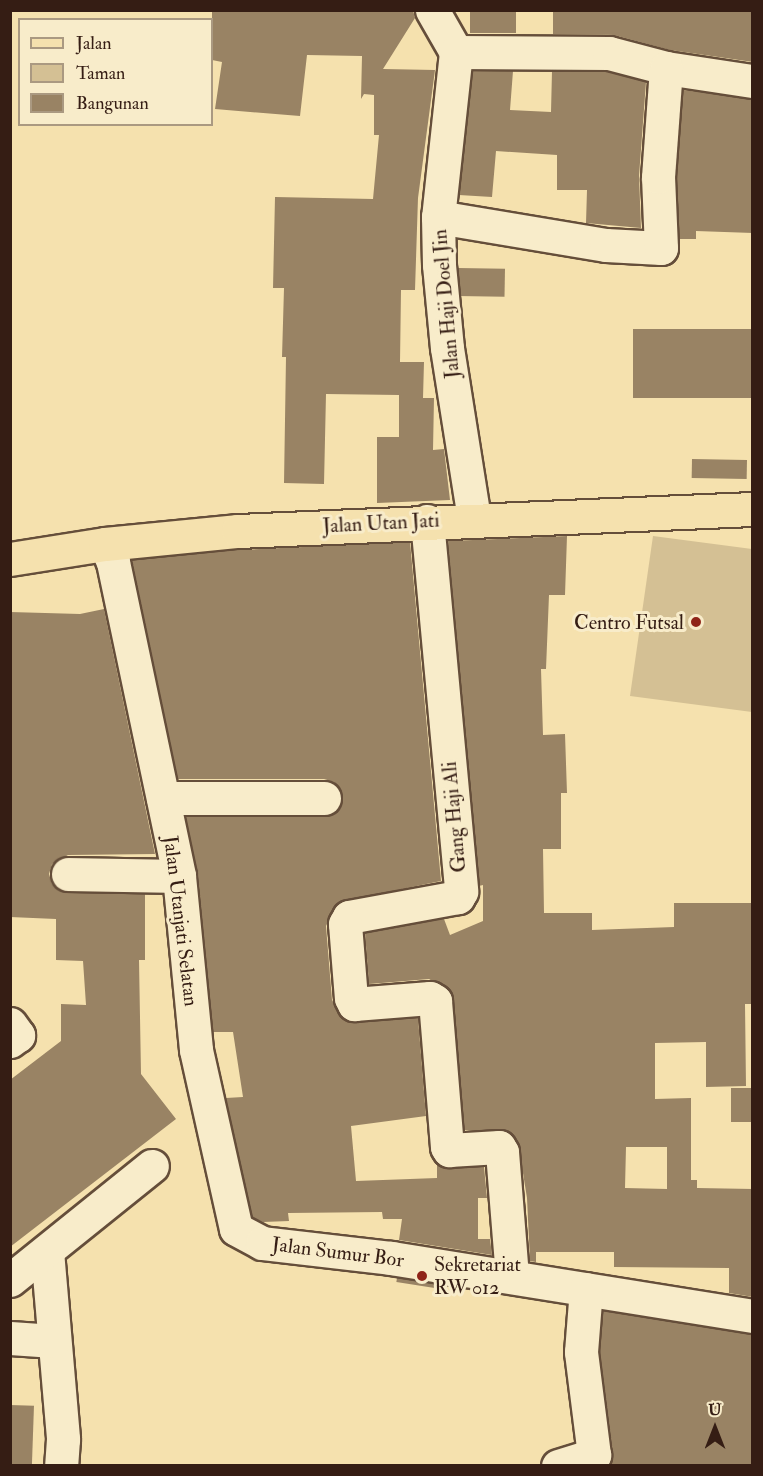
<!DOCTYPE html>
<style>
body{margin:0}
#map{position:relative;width:763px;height:1476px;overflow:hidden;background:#f5e1ae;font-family:"IM FELL Double Pica",serif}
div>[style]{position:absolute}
.green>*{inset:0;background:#d4c094}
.building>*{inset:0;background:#998364;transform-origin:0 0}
.roads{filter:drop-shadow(2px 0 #654e3a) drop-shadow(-2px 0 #654e3a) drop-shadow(0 2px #654e3a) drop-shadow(0 -2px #654e3a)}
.minor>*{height:33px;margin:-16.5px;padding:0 16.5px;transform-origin:16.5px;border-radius:16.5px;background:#f8ecca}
.major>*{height:33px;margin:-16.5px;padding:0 16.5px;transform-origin:16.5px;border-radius:16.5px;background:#f5e1ae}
.dots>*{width:16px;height:16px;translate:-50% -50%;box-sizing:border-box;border:3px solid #f8ecca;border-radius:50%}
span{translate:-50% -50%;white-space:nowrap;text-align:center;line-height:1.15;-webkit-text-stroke:6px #f8ecca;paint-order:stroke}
.street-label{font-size:20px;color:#351d14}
.poi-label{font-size:20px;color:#351d14}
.right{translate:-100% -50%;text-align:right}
.left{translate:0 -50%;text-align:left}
.frame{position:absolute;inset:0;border:12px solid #351d14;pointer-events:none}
.legend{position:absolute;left:18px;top:18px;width:195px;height:108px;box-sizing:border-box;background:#f8ecca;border:2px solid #aa9981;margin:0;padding:8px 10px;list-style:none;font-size:18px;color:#351d14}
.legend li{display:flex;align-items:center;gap:12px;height:30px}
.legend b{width:30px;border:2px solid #aa9981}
.north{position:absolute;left:685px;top:1398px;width:60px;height:60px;-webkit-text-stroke:4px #f8ecca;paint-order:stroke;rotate:0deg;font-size:16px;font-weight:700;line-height:24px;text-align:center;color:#351d14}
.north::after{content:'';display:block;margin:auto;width:21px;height:27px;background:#351d14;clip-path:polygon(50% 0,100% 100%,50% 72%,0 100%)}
</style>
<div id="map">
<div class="green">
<i style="clip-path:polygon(653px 536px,752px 549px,752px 712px,630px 696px)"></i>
</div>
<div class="building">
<i style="clip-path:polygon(212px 10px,413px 10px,415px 18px,383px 69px,435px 70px,418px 198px,415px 290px,401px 290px,400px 362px,424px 362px,423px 398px,434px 398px,433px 450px,444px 449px,450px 500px,377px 503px,377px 437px,399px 437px,399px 395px,326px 394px,324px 484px,284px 483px,286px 357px,282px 357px,284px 288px,273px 288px,275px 197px,373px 199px,379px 135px,374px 135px,374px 95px,364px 94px,361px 99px,362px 56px,307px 55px,300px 116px,215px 109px,222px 62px,212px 60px)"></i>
<i style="left:470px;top:10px;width:46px;height:23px"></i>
<i style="clip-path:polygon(553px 10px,753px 10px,753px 62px,670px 50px,614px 35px,553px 34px)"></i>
<i style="clip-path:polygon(473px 71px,513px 71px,510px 110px,551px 112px,552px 71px,607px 72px,646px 82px,639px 176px,641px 228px,586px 223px,587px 190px,557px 190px,557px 155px,496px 151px,492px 197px,459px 195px)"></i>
<i style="clip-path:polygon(683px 90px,753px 99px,753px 233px,696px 231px,696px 239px,679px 239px,677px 177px)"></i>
<i style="left:458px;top:268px;width:47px;height:28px;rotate:1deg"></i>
<i style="left:633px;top:329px;width:118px;height:69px"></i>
<i style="left:692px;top:459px;width:55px;height:19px;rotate:1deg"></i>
<i style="clip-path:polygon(evenodd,567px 536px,565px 595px,549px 595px,546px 669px,541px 669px,543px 735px,565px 734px,567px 793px,561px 793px,561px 849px,543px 849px,544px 913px,592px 913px,592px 930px,674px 927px,674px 903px,753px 903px,753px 1004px,745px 1004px,746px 1086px,706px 1087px,706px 1042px,655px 1043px,655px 1099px,691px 1098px,691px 1180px,697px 1180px,697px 1188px,753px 1189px,753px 1297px,729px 1293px,729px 1268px,614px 1267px,614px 1252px,536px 1252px,536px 1262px,530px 1261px,527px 1198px,518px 1142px,507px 1130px,464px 1130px,451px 992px,429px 979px,369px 984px,365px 933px,444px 919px,450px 935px,483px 921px,483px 885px,479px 886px,448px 541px,567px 536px,626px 1147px,667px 1147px,667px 1189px,625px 1188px,626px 1147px)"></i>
<i style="clip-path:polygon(410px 542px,441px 881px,338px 902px,326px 926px,332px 1000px,344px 1020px,355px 1023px,418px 1018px,426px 1116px,351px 1126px,356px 1181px,437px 1178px,437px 1164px,450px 1169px,484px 1167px,487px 1198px,478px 1198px,478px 1239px,490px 1239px,492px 1255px,399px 1240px,402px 1219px,383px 1219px,382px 1212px,288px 1213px,289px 1221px,263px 1222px,252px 1217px,226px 1098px,243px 1097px,233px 1032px,213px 1032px,198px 874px,186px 817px,324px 817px,340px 808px,343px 797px,334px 782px,324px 779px,178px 779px,132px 560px,239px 550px)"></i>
<i style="clip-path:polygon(104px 609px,155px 854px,68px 855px,52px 864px,49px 874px,52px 884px,67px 893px,145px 894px,145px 960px,139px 960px,141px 1074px,176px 1119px,10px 1247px,10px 1080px,61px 1041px,61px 1004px,86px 1005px,83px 961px,56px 960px,56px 919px,10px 917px,10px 612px,80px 614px)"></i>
<i style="left:731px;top:1088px;width:22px;height:34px"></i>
<i style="left:397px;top:1278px;width:50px;height:4px;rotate:9deg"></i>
<i style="clip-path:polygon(603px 1311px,753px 1334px,753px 1466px,609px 1466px,613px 1453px,600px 1352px)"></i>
<i style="left:10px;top:1405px;width:24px;height:61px;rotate:2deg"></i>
</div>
<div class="roads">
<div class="minor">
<i style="left:432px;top:10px;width:48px;rotate:60.3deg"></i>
<i style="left:456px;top:52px;width:166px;rotate:96.2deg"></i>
<i style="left:438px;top:217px;width:48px;rotate:88.8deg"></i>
<i style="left:439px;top:265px;width:83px;rotate:84.5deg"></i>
<i style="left:447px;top:348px;width:173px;rotate:81deg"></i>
<i style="left:456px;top:52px;width:153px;rotate:0.4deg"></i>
<i style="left:609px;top:53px;width:59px;rotate:14.7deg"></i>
<i style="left:666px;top:68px;width:87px;rotate:8.6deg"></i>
<i style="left:438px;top:217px;width:170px;rotate:9.5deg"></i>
<i style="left:606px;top:245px;width:55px;rotate:3.1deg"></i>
<i style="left:661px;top:248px;width:71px;rotate:-92.4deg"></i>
<i style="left:658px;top:177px;width:109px;rotate:-85.8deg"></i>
<i style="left:427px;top:521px;width:372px;rotate:84.7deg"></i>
<i style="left:461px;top:891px;width:7px;rotate:117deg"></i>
<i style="left:458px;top:897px;width:111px;rotate:169.6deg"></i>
<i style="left:349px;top:917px;width:8px;rotate:120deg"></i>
<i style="left:345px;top:924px;width:74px;rotate:85.4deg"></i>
<i style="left:351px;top:998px;width:7px;rotate:63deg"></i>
<i style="left:354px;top:1004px;width:76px;rotate:-4.5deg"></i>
<i style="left:430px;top:998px;width:6px;rotate:31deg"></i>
<i style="left:435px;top:1001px;width:146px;rotate:85.3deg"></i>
<i style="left:447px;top:1147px;width:4px;rotate:56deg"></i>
<i style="left:449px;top:1150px;width:50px;rotate:-3.4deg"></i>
<i style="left:499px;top:1147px;width:6px;rotate:59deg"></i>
<i style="left:502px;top:1152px;width:124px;rotate:85.4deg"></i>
<i style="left:105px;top:544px;width:20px;rotate:66deg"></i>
<i style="left:113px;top:562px;width:321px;rotate:78.1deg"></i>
<i style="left:179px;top:876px;width:175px;rotate:84.4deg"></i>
<i style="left:196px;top:1050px;width:183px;rotate:77.4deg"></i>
<i style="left:236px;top:1229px;width:30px;rotate:28deg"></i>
<i style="left:262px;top:1243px;width:130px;rotate:6.6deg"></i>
<i style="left:391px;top:1258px;width:366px;rotate:9.1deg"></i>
<i style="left:163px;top:798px;width:161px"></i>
<i style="left:68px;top:874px;width:111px;rotate:1deg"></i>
<i style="left:10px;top:1024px;width:14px;rotate:54deg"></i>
<i style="left:18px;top:1035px;width:10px;rotate:143deg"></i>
<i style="left:47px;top:1251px;width:189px;rotate:85.1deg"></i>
<i style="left:63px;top:1439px;width:27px;rotate:94deg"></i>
<i style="left:10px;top:1280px;width:182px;rotate:-38.8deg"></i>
<i style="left:10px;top:1338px;width:44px;rotate:3.9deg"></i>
<i style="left:558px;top:1466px;width:38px;rotate:-17deg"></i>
<i style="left:594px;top:1455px;width:104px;rotate:-97.2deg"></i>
<i style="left:581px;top:1352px;width:63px;rotate:-85.5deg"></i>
</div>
<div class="major">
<i style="left:10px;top:559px;width:96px;rotate:-9deg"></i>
<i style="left:105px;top:544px;width:134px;rotate:-5.6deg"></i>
<i style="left:238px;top:531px;width:514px;rotate:-2.45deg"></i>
</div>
</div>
<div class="dots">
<i style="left:696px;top:622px;background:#8f2418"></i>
<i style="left:422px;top:1276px;background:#8f2418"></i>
</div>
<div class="street-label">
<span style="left:446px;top:304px;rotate:-95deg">Jalan Haji Doel Jin</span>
<span style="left:381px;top:523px;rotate:-3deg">Jalan Utan Jati</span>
<span style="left:454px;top:817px;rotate:-95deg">Gang Haji Ali</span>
<span style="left:181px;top:921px;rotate:83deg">Jalan Utanjati Selatan</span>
<span style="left:338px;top:1252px;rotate:7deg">Jalan Sumur Bor</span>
</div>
<div class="poi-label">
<span class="right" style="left:684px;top:622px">Centro Futsal</span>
<span class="left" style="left:434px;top:1276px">Sekretariat<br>RW 012</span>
</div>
<div class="frame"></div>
<ul class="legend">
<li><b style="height:8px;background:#f5e1ae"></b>Jalan</li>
<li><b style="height:16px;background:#d4c094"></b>Taman</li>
<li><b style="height:16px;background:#998364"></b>Bangunan</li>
</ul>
<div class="north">U</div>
</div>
